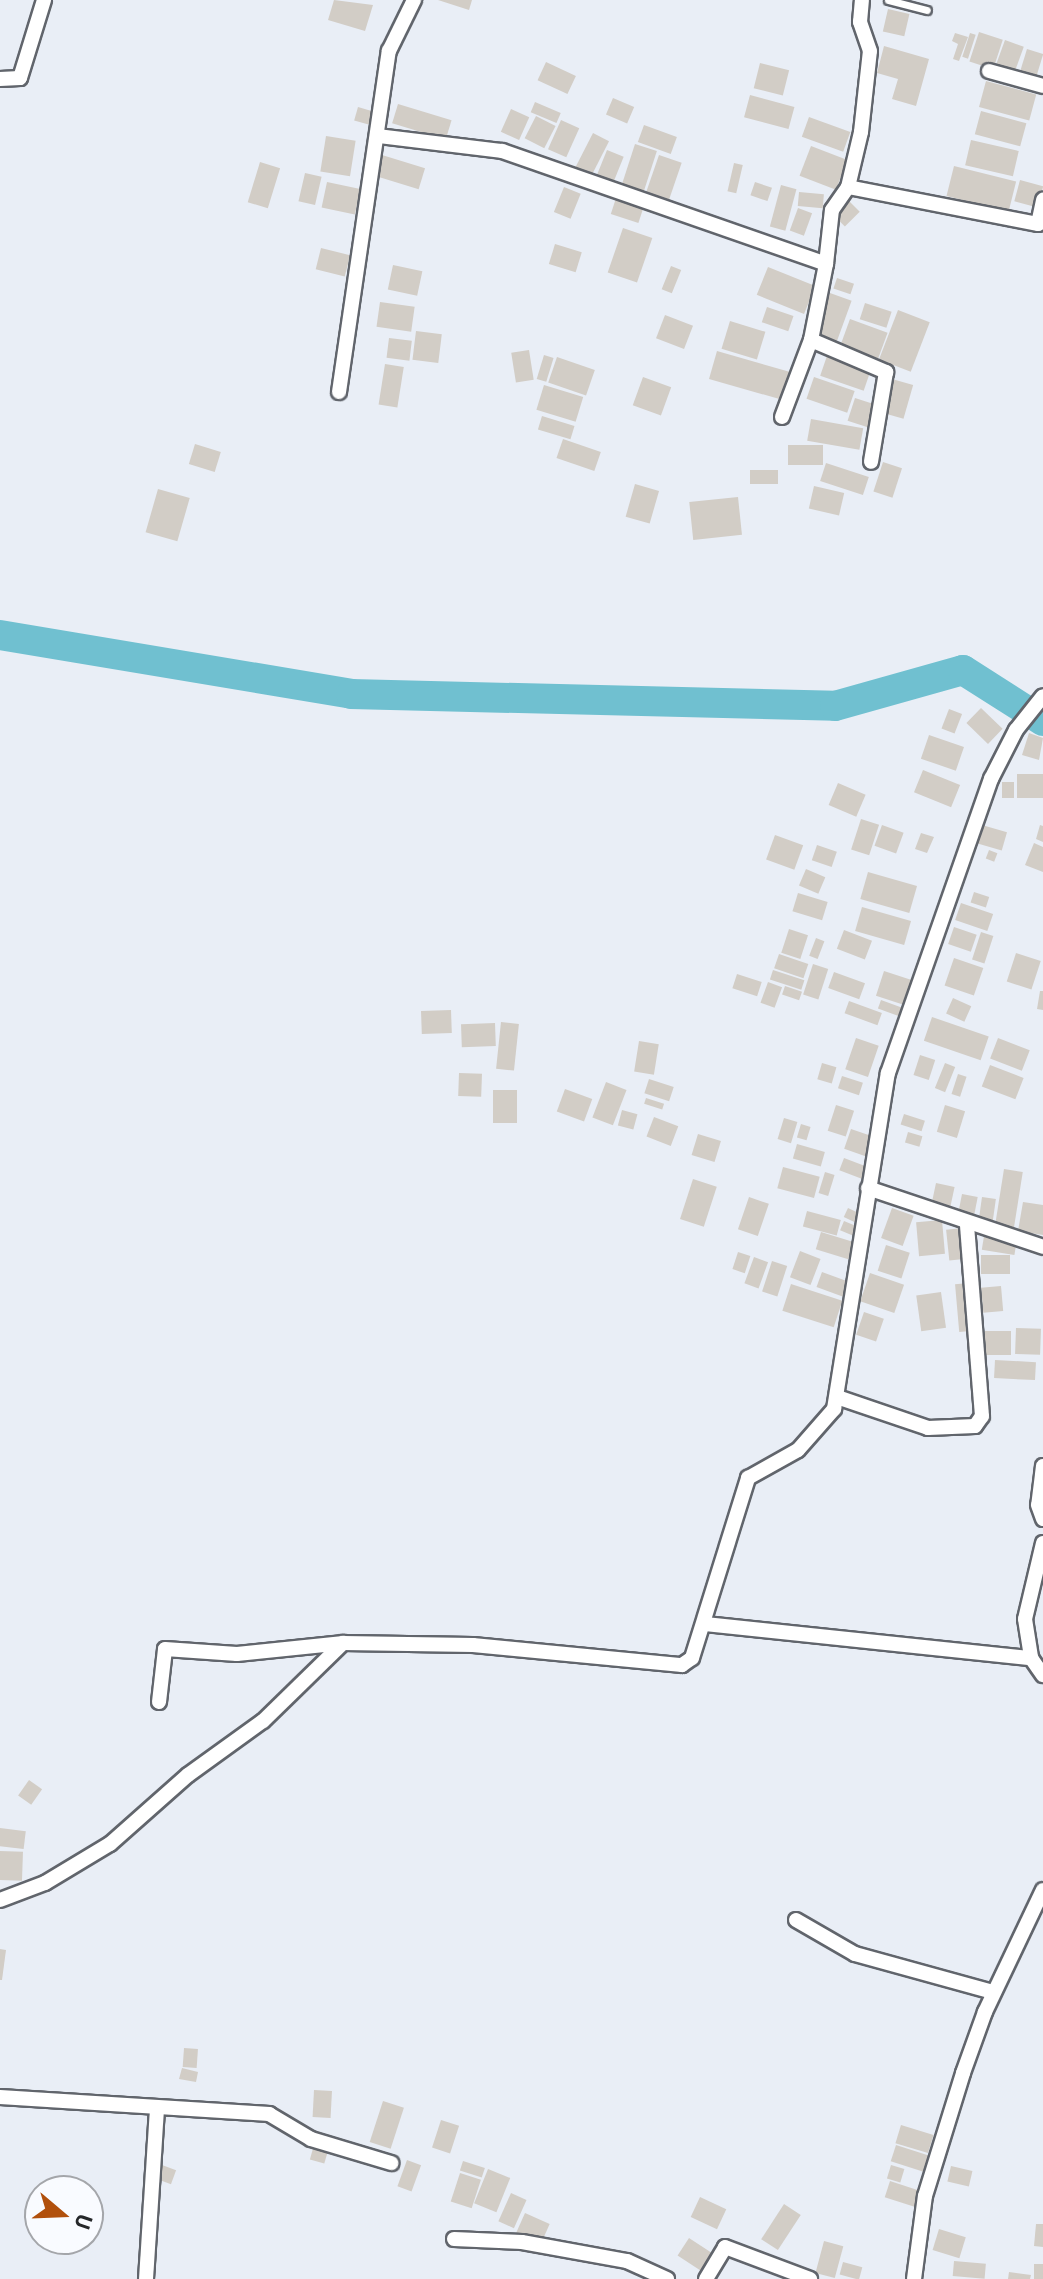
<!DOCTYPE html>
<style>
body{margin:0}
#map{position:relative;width:1043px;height:2279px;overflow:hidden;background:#e9eef6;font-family:Barlow,sans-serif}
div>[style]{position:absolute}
.river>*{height:30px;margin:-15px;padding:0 15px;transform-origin:15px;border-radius:15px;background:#70c0d0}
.building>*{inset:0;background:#d2cdc6;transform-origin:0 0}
.roads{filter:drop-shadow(2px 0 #61656c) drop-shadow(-2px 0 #61656c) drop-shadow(0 2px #61656c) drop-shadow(0 -2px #61656c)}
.service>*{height:7px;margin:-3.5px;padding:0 3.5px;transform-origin:3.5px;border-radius:3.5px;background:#fff}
.minor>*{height:14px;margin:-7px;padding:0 7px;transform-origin:7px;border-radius:7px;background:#fff}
span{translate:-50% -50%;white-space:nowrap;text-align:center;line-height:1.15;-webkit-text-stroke:6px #f9fbff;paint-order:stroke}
.north{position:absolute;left:24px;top:2175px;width:80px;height:80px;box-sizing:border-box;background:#f9fbff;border:2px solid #a4a6aa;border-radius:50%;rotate:109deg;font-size:22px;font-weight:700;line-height:32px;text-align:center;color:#25272a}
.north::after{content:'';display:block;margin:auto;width:28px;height:36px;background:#b1500c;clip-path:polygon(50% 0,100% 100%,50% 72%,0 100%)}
</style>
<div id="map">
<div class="river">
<i style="left:0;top:635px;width:356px;rotate:9.5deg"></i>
<i style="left:351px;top:694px;width:484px;rotate:1.4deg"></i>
<i style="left:835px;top:706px;width:133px;rotate:-15.7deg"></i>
<i style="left:963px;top:670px;width:95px;rotate:32.5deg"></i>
</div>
<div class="building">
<i style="clip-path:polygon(334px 0,373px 5px,365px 31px,328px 20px)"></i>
<i style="clip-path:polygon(438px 0,472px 0,469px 10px)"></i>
<i style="left:888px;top:9px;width:22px;height:23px;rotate:13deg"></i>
<i style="left:979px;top:32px;width:25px;height:31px;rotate:18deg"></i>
<i style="clip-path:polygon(955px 33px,968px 37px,959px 61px,953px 59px,958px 44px,952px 41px)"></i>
<i style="left:970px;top:33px;width:6px;height:25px;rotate:18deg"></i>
<i style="left:1005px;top:40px;width:20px;height:30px;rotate:20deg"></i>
<i style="clip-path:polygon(884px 46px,929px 59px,916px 106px,892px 99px,898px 79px,877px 73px)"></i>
<i style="left:1027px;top:49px;width:17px;height:27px;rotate:17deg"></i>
<i style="left:546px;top:62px;width:33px;height:20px;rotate:25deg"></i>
<i style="left:760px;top:63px;width:30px;height:26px;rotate:14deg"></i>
<i style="left:986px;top:81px;width:52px;height:27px;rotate:15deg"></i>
<i style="left:750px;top:95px;width:46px;height:23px;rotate:15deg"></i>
<i style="left:613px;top:98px;width:23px;height:18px;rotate:23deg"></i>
<i style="left:535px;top:102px;width:28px;height:11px;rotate:23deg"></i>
<i style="left:398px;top:104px;width:56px;height:20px;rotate:17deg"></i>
<i style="left:358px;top:107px;width:15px;height:14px;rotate:16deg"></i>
<i style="left:511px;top:109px;width:20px;height:25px;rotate:24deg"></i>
<i style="left:981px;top:111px;width:47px;height:24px;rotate:15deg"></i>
<i style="left:536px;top:116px;width:22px;height:25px;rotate:27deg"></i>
<i style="left:809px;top:117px;width:44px;height:21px;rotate:20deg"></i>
<i style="left:561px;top:120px;width:20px;height:32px;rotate:24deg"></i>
<i style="left:644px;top:125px;width:35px;height:18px;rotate:20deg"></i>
<i style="left:593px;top:133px;width:18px;height:38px;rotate:27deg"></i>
<i style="left:326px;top:136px;width:30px;height:36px;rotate:9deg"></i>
<i style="left:971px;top:140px;width:49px;height:26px;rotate:13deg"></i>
<i style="left:635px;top:144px;width:23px;height:43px;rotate:18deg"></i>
<i style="left:811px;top:146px;width:39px;height:32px;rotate:21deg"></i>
<i style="left:607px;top:150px;width:18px;height:28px;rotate:22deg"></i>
<i style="left:382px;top:155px;width:45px;height:22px;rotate:17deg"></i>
<i style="left:659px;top:155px;width:24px;height:40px;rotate:19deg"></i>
<i style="left:260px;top:162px;width:21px;height:42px;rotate:17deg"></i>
<i style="left:734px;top:163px;width:9px;height:29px;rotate:13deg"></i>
<i style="left:954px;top:166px;width:64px;height:31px;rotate:14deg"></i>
<i style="left:305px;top:173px;width:17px;height:29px;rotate:13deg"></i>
<i style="left:1020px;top:180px;width:24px;height:22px;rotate:15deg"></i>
<i style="left:327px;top:182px;width:34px;height:26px;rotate:12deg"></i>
<i style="left:755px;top:182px;width:18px;height:14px;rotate:19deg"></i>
<i style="left:781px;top:185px;width:16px;height:43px;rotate:15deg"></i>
<i style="left:564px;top:187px;width:18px;height:27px;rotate:22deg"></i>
<i style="left:799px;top:192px;width:25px;height:14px;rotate:5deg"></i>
<i style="left:617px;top:195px;width:29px;height:20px;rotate:18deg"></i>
<i style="left:847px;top:199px;width:18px;height:21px;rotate:45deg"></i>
<i style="left:798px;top:208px;width:15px;height:24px;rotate:20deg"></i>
<i style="left:623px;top:228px;width:31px;height:47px;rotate:19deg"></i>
<i style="left:555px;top:244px;width:28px;height:21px;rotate:17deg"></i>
<i style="left:321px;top:248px;width:30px;height:22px;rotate:14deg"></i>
<i style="left:393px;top:265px;width:30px;height:25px;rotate:12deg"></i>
<i style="left:671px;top:266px;width:11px;height:25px;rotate:22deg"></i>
<i style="left:768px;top:267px;width:51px;height:30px;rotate:22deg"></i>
<i style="left:837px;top:278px;width:18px;height:11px;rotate:19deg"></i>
<i style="left:830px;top:293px;width:23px;height:46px;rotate:20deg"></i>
<i style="left:380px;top:302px;width:35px;height:25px;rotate:8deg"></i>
<i style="left:865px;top:303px;width:28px;height:17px;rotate:18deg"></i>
<i style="left:767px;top:307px;width:28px;height:16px;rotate:19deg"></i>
<i style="left:898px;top:310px;width:34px;height:53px;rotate:21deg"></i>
<i style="left:665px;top:315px;width:30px;height:25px;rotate:21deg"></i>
<i style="left:850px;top:319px;width:40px;height:30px;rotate:20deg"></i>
<i style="left:730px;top:321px;width:37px;height:29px;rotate:17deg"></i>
<i style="left:416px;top:331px;width:26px;height:29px;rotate:7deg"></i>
<i style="left:389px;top:338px;width:23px;height:20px;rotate:7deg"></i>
<i style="left:529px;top:350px;width:30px;height:18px;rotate:81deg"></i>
<i style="left:717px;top:351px;width:77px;height:29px;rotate:16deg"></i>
<i style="left:828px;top:353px;width:46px;height:24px;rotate:19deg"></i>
<i style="left:544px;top:355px;width:10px;height:25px;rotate:17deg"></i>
<i style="left:557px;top:357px;width:40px;height:27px;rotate:19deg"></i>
<i style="left:385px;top:364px;width:19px;height:41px;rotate:9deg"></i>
<i style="left:643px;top:377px;width:30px;height:30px;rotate:20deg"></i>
<i style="left:814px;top:377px;width:43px;height:23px;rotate:19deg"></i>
<i style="left:892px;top:379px;width:22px;height:35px;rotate:16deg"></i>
<i style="left:544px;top:385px;width:41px;height:26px;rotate:17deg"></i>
<i style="left:855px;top:398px;width:22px;height:24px;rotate:18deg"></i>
<i style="left:542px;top:416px;width:34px;height:14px;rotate:17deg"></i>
<i style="left:811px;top:419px;width:53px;height:22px;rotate:10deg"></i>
<i style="left:563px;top:439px;width:40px;height:20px;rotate:19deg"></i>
<i style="left:195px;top:444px;width:27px;height:21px;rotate:17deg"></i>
<i style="left:788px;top:445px;width:35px;height:20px"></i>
<i style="left:883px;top:462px;width:20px;height:31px;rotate:18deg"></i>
<i style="left:826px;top:463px;width:45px;height:19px;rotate:18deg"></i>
<i style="left:778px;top:470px;width:14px;height:28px;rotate:90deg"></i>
<i style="left:635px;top:484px;width:25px;height:34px;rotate:16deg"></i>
<i style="left:814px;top:486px;width:31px;height:23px;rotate:13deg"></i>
<i style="left:158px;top:489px;width:33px;height:45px;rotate:16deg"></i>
<i style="left:738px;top:497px;width:38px;height:49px;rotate:84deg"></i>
<i style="left:981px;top:708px;width:30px;height:21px;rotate:44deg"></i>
<i style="left:949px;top:709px;width:14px;height:21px;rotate:21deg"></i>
<i style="clip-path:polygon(1029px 733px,1043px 738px,1039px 760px,1022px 755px)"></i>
<i style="left:929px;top:735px;width:37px;height:25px;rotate:19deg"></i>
<i style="left:923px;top:770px;width:40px;height:24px;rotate:22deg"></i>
<i style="left:1043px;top:774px;width:24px;height:26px;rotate:90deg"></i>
<i style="left:1002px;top:782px;width:12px;height:16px"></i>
<i style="left:838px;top:783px;width:30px;height:24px;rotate:23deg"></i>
<i style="left:861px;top:819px;width:19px;height:32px;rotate:18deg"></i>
<i style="left:882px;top:825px;width:23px;height:22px;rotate:20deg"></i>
<i style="left:982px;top:825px;width:26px;height:19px;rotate:16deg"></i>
<i style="clip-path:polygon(1040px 825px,1043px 826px,1043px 842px,1036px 839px)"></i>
<i style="clip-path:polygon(921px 833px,934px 837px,927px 853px,915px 849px)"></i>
<i style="left:775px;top:835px;width:30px;height:26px;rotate:20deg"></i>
<i style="clip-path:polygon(1034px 843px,1043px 847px,1043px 872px,1025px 865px)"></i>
<i style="left:817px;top:845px;width:21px;height:16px;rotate:19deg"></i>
<i style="left:989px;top:850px;width:9px;height:9px;rotate:21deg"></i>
<i style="left:806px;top:869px;width:21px;height:18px;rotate:23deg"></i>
<i style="left:868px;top:872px;width:51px;height:28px;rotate:16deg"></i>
<i style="left:974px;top:892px;width:16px;height:11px;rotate:18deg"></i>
<i style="left:798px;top:893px;width:31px;height:19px;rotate:17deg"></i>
<i style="left:961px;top:903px;width:34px;height:18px;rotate:19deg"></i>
<i style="left:862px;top:907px;width:51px;height:25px;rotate:16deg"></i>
<i style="left:954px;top:927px;width:24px;height:18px;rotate:19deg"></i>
<i style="left:789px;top:929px;width:20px;height:25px;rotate:18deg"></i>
<i style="left:844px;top:930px;width:30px;height:20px;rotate:21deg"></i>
<i style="left:981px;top:932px;width:13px;height:29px;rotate:18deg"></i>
<i style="left:816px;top:938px;width:9px;height:19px;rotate:21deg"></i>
<i style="left:1016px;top:953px;width:26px;height:30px;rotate:18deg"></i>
<i style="left:779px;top:954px;width:31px;height:15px;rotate:19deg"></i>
<i style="left:954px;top:958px;width:31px;height:29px;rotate:19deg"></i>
<i style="left:813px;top:964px;width:16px;height:32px;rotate:18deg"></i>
<i style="left:773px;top:970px;width:33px;height:10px;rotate:18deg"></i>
<i style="left:884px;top:971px;width:29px;height:26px;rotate:18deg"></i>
<i style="left:834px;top:972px;width:33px;height:17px;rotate:20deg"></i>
<i style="left:737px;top:974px;width:26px;height:15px;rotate:18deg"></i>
<i style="left:768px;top:982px;width:15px;height:22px;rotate:20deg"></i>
<i style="left:785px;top:986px;width:18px;height:9px;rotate:19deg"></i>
<i style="clip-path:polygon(1040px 991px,1043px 991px,1043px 1010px,1037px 1009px)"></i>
<i style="left:953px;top:998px;width:20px;height:17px;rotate:24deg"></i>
<i style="left:881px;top:1000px;width:27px;height:9px;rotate:20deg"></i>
<i style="left:849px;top:1001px;width:35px;height:13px;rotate:20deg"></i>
<i style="left:451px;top:1010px;width:23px;height:30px;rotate:88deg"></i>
<i style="left:932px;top:1017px;width:60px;height:25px;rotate:19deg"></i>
<i style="left:501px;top:1022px;width:18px;height:47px;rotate:6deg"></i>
<i style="left:495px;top:1023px;width:23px;height:34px;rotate:88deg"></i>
<i style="left:856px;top:1038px;width:24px;height:33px;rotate:19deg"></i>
<i style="left:998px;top:1038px;width:34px;height:22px;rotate:21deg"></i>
<i style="left:639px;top:1041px;width:20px;height:31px;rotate:9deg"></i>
<i style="left:920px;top:1055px;width:16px;height:21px;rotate:18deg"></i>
<i style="left:822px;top:1063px;width:15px;height:17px;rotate:16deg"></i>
<i style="left:945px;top:1063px;width:11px;height:27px;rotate:22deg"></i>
<i style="left:990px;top:1065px;width:36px;height:23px;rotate:21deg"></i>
<i style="left:459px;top:1073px;width:23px;height:23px;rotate:2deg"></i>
<i style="left:958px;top:1074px;width:9px;height:21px;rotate:18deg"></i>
<i style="left:842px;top:1076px;width:22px;height:13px;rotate:18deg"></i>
<i style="left:649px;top:1079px;width:26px;height:15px;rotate:18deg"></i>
<i style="left:606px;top:1082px;width:22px;height:38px;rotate:21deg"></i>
<i style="left:565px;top:1089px;width:29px;height:24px;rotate:20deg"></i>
<i style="left:493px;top:1090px;width:24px;height:33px"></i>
<i style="left:646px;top:1098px;width:19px;height:6px;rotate:18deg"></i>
<i style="left:836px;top:1105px;width:19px;height:27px;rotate:18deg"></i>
<i style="left:945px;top:1105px;width:21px;height:28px;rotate:17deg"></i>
<i style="left:622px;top:1110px;width:16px;height:16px;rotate:15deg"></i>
<i style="left:904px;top:1114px;width:22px;height:11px;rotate:18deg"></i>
<i style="left:654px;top:1117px;width:26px;height:21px;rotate:21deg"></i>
<i style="left:784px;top:1118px;width:14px;height:22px;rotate:17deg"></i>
<i style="left:801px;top:1124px;width:10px;height:14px;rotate:17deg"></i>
<i style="left:851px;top:1129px;width:24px;height:21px;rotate:19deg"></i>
<i style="left:908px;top:1132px;width:15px;height:11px;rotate:16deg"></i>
<i style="left:698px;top:1134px;width:24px;height:22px;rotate:17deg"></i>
<i style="left:797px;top:1144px;width:29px;height:15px;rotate:16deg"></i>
<i style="left:844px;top:1158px;width:26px;height:13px;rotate:21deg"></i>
<i style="left:783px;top:1167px;width:38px;height:22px;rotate:15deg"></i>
<i style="left:1004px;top:1169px;width:19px;height:60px;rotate:9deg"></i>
<i style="left:825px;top:1172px;width:10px;height:22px;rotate:17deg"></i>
<i style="left:693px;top:1179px;width:25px;height:42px;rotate:18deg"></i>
<i style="left:936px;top:1183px;width:19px;height:28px;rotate:12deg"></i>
<i style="left:962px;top:1194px;width:16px;height:24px;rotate:11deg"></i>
<i style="left:749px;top:1197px;width:21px;height:34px;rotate:19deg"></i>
<i style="left:982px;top:1197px;width:14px;height:26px;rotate:8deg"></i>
<i style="clip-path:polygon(1023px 1202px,1043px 1205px,1043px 1235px,1018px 1231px)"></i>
<i style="left:848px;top:1208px;width:14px;height:10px;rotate:25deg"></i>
<i style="left:892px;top:1208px;width:23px;height:32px;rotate:20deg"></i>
<i style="left:807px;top:1211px;width:35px;height:16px;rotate:15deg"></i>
<i style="left:942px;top:1220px;width:34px;height:26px;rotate:85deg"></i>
<i style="left:844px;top:1221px;width:15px;height:10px;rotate:23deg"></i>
<i style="left:963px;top:1228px;width:31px;height:17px;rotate:84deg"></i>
<i style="left:821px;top:1232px;width:34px;height:18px;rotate:17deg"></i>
<i style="left:984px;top:1236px;width:33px;height:14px;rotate:9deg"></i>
<i style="left:886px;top:1245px;width:25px;height:27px;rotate:18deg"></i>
<i style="left:800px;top:1251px;width:22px;height:28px;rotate:21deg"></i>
<i style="left:738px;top:1252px;width:13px;height:18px;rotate:18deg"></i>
<i style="left:981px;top:1255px;width:29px;height:19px"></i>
<i style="left:754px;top:1257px;width:15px;height:28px;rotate:20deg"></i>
<i style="left:772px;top:1261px;width:16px;height:32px;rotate:18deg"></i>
<i style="left:822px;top:1272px;width:32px;height:16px;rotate:20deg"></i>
<i style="left:870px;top:1273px;width:36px;height:30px;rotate:19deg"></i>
<i style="left:969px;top:1283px;width:48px;height:14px;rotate:85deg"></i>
<i style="left:791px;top:1284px;width:54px;height:28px;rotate:18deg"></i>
<i style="left:1001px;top:1286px;width:25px;height:20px;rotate:85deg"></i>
<i style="left:941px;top:1292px;width:36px;height:25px;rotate:82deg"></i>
<i style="left:864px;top:1312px;width:21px;height:24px;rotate:19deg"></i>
<i style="left:1016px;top:1328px;width:25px;height:26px;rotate:2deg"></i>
<i style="left:985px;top:1331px;width:26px;height:24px"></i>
<i style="left:995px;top:1360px;width:41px;height:18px;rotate:3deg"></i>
<i style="left:29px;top:1780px;width:16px;height:19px;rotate:35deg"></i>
<i style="left:0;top:1828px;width:26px;height:18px;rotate:7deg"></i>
<i style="left:0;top:1851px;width:23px;height:29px;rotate:2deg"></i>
<i style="clip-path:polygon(0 1949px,6px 1950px,2px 1980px,0 1980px)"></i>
<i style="left:184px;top:2048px;width:14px;height:19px;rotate:4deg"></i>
<i style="clip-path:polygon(182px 2068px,198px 2072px,196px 2082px,179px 2079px)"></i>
<i style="left:314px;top:2090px;width:18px;height:27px;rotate:3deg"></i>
<i style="left:383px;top:2101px;width:22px;height:43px;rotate:18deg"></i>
<i style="left:441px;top:2120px;width:19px;height:29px;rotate:18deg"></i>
<i style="left:901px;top:2125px;width:34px;height:19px;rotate:17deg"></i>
<i style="left:314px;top:2145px;width:15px;height:15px;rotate:16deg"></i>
<i style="left:896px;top:2145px;width:36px;height:17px;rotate:18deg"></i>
<i style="left:407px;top:2160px;width:15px;height:28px;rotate:20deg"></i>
<i style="left:463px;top:2161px;width:23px;height:10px;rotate:18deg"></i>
<i style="left:162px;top:2165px;width:15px;height:15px;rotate:20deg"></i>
<i style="left:891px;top:2165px;width:14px;height:14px;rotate:17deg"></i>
<i style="left:951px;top:2166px;width:22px;height:16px;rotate:13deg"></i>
<i style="left:488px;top:2169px;width:24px;height:37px;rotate:22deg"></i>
<i style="left:460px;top:2173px;width:22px;height:30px;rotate:18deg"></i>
<i style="left:890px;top:2181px;width:32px;height:17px;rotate:18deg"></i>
<i style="left:511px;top:2193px;width:17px;height:31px;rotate:24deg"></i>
<i style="left:700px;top:2197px;width:29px;height:22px;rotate:25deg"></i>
<i style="left:784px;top:2204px;width:20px;height:42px;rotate:33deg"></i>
<i style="left:525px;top:2213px;width:27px;height:23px;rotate:24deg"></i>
<i style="clip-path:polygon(1036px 2224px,1043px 2224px,1043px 2247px,1034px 2246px)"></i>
<i style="left:939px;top:2229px;width:28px;height:22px;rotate:17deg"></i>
<i style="left:689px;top:2238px;width:31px;height:21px;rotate:33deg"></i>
<i style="left:824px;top:2241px;width:20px;height:33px;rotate:15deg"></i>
<i style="left:954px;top:2261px;width:32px;height:15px;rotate:5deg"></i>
<i style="left:843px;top:2262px;width:20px;height:13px;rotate:15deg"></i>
<i style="left:1034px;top:2264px;width:9px;height:15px"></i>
<i style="clip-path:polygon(1009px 2272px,1031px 2275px,1030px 2279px,1008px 2279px)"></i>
</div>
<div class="roads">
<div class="service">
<i style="left:888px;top:0;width:40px;rotate:14.4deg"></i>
</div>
<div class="minor">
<i style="left:989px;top:71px;width:56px;rotate:15.5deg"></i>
<i style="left:0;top:79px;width:20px;rotate:-3deg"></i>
<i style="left:20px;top:78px;width:82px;rotate:-72.9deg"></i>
<i style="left:378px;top:136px;width:125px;rotate:6.9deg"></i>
<i style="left:502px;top:151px;width:343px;rotate:19.2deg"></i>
<i style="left:826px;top:264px;width:77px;rotate:101.2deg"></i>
<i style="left:811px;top:340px;width:82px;rotate:23.1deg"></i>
<i style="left:886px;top:372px;width:91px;rotate:99.5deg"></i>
<i style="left:848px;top:187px;width:194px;rotate:11deg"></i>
<i style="left:1038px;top:224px;width:25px;rotate:-78deg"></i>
<i style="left:826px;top:264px;width:54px;rotate:-83.7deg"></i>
<i style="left:832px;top:210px;width:28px;rotate:-55deg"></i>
<i style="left:848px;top:187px;width:57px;rotate:-76.7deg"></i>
<i style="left:861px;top:132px;width:81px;rotate:-83.7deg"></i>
<i style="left:870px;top:51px;width:31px;rotate:-109deg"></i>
<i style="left:860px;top:22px;width:22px;rotate:-85deg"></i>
<i style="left:339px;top:392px;width:345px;rotate:-81.7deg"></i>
<i style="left:389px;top:51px;width:57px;rotate:-63.9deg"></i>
<i style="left:782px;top:417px;width:82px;rotate:-69.4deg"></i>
<i style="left:868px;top:1188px;width:185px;rotate:18.6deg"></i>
<i style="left:837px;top:1397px;width:96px;rotate:18.8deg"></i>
<i style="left:928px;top:1428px;width:47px;rotate:-2.4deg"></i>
<i style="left:975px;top:1426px;width:12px;rotate:-55deg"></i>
<i style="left:982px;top:1416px;width:192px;rotate:-94.5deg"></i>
<i style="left:1043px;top:1466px;width:39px;rotate:97deg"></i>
<i style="left:1038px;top:1505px;width:15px;rotate:70deg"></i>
<i style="left:1043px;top:1543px;width:78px;rotate:103.3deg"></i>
<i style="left:1025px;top:1619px;width:39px;rotate:81deg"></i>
<i style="left:1031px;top:1658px;width:21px;rotate:55deg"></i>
<i style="left:705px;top:1624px;width:328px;rotate:6deg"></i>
<i style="left:159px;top:1702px;width:53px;rotate:-83.5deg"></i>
<i style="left:165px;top:1649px;width:72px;rotate:4deg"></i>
<i style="left:237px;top:1654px;width:107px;rotate:-5.9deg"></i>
<i style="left:0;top:1900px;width:48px;rotate:-20.7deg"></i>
<i style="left:45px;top:1883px;width:76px;rotate:-31deg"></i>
<i style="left:110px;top:1844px;width:104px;rotate:-41.5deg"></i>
<i style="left:188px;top:1775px;width:92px;rotate:-35.8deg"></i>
<i style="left:263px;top:1721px;width:112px;rotate:-44.3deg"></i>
<i style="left:343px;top:1643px;width:130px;rotate:0.9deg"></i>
<i style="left:473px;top:1645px;width:210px;rotate:5.5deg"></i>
<i style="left:682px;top:1665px;width:12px;rotate:-35deg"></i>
<i style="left:692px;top:1658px;width:189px;rotate:-72.7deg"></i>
<i style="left:748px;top:1478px;width:57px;rotate:-29.2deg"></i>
<i style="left:798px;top:1450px;width:55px;rotate:-48.7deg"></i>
<i style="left:834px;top:1409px;width:340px;rotate:-80.9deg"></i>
<i style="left:888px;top:1073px;width:312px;rotate:-70.7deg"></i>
<i style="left:991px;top:779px;width:55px;rotate:-63deg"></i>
<i style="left:1016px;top:730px;width:43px;rotate:-51.5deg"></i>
<i style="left:796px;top:1920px;width:68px;rotate:30deg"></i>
<i style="left:855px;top:1954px;width:143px;rotate:15.4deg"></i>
<i style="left:0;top:2097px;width:270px;rotate:3.6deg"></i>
<i style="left:269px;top:2114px;width:49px;rotate:30.8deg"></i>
<i style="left:311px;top:2139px;width:84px;rotate:16.7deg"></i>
<i style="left:454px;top:2239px;width:68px;rotate:2.5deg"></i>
<i style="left:522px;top:2242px;width:107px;rotate:10.3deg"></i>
<i style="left:627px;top:2261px;width:44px;rotate:24.2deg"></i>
<i style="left:146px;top:2279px;width:169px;rotate:-86.3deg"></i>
<i style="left:706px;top:2279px;width:37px;rotate:-59deg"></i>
<i style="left:725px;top:2247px;width:91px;rotate:20.6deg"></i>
<i style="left:914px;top:2279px;width:84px;rotate:-82.5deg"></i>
<i style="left:925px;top:2196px;width:129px;rotate:-72.8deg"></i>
<i style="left:963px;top:2073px;width:65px;rotate:-70.2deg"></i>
<i style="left:985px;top:2012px;width:135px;rotate:-64.6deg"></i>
</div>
</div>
<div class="north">U</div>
</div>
